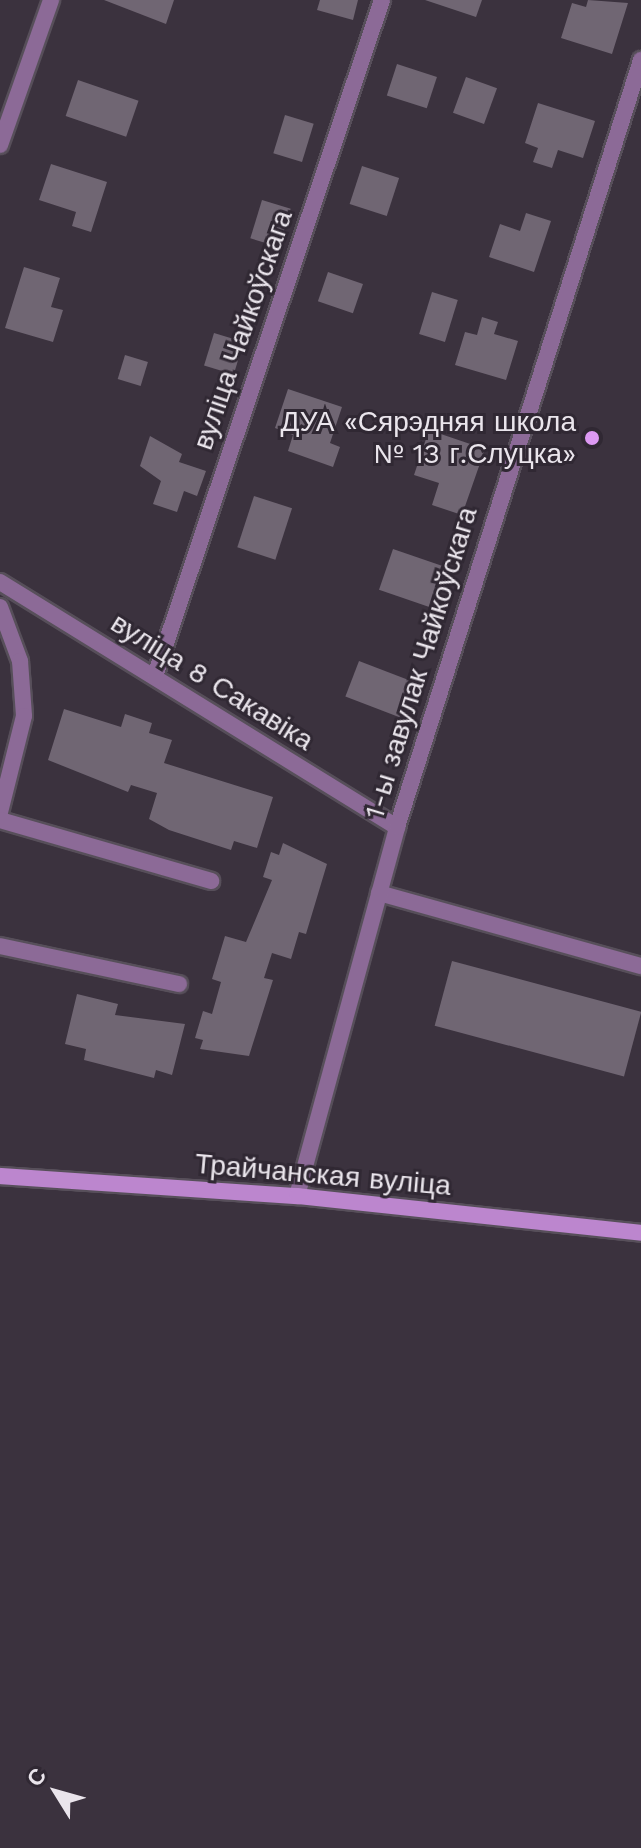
<!DOCTYPE html>
<meta charset="utf-8">
<style>
body{margin:0}
#map{position:relative;width:641px;height:1848px;overflow:hidden;background:#3b323e;font-family:"Work Sans",sans-serif}
div>[style]{position:absolute}
.building>*{inset:0;background:#706673;transform-origin:0 0}
.roads{filter:drop-shadow(2px 0 #574f5a) drop-shadow(-2px 0 #574f5a) drop-shadow(0 2px #574f5a) drop-shadow(0 -2px #574f5a)}
.lane>*{height:16px;margin:-8px;padding:0 8px;transform-origin:8px;border-radius:8px;background:#8c6a97}
.street>*{height:16px;margin:-8px;padding:0 8px;transform-origin:8px;border-radius:8px;background:#8c6a97}
.secondary>*{height:16px;margin:-8px;padding:0 8px;transform-origin:8px;border-radius:8px;background:#bc86ce}
.dots>*{width:22px;height:22px;translate:-50% -50%;box-sizing:border-box;border:4px solid #302833;border-radius:50%}
span{translate:-50% -50%;white-space:nowrap;text-align:center;line-height:1.15;-webkit-text-stroke:6px #302833;paint-order:stroke}
.street-label{font-size:28px;color:#eae5ec}
.poi-label{font-size:28px;color:#eae5ec}
.right{translate:-100% -50%;text-align:right}
.north{position:absolute;left:16px;top:1752px;width:80px;height:80px;-webkit-text-stroke:6px #302833;paint-order:stroke;rotate:307deg;font-size:22px;font-weight:700;line-height:32px;text-align:center;color:#eae5ec}
.north::after{content:'';display:block;margin:auto;width:28px;height:36px;background:#eae5ec;clip-path:polygon(50% 0,100% 100%,50% 72%,0 100%)}
</style>
<div id="map">
<div class="building">
<i style="clip-path:polygon(104px 0,174px 0,166px 24px)"></i>
<i style="clip-path:polygon(320px 0,358px 0,353px 20px,317px 10px)"></i>
<i style="clip-path:polygon(425px 0,482px 0,476px 17px)"></i>
<i style="clip-path:polygon(588px 0,628px 3px,612px 54px,561px 38px,572px 3px,586px 7px)"></i>
<i style="left:397px;top:64px;width:42px;height:33px;rotate:18deg"></i>
<i style="left:466px;top:77px;width:33px;height:38px;rotate:20deg"></i>
<i style="left:78px;top:80px;width:64px;height:38px;rotate:19deg"></i>
<i style="clip-path:polygon(538px 103px,595px 121px,583px 158px,558px 150px,552px 168px,533px 162px,538px 148px,525px 143px)"></i>
<i style="left:285px;top:115px;width:30px;height:40px;rotate:17deg"></i>
<i style="clip-path:polygon(51px 164px,107px 182px,91px 232px,72px 226px,76px 212px,39px 200px)"></i>
<i style="left:362px;top:166px;width:39px;height:40px;rotate:18deg"></i>
<i style="left:262px;top:200px;width:30px;height:40px;rotate:17deg"></i>
<i style="clip-path:polygon(526px 213px,551px 221px,534px 272px,489px 257px,500px 224px,520px 231px)"></i>
<i style="clip-path:polygon(24px 267px,60px 278px,51px 307px,63px 310px,53px 342px,5px 328px)"></i>
<i style="left:328px;top:272px;width:37px;height:31px;rotate:19deg"></i>
<i style="left:432px;top:292px;width:27px;height:44px;rotate:17deg"></i>
<i style="clip-path:polygon(482px 317px,498px 322px,494px 334px,518px 341px,506px 380px,455px 365px,465px 332px,477px 335px)"></i>
<i style="left:214px;top:333px;width:31px;height:34px;rotate:17deg"></i>
<i style="left:125px;top:355px;width:24px;height:25px;rotate:17deg"></i>
<i style="clip-path:polygon(288px 389px,342px 407px,330px 443px,340px 447px,333px 467px,288px 451px,293px 435px,275px 428px)"></i>
<i style="clip-path:polygon(429px 430px,485px 449px,462px 515px,432px 505px,439px 483px,414px 475px)"></i>
<i style="clip-path:polygon(150px 436px,182px 454px,179px 462px,206px 471px,197px 496px,184px 491px,177px 512px,153px 504px,161px 481px,140px 466px)"></i>
<i style="left:254px;top:496px;width:40px;height:54px;rotate:18deg"></i>
<i style="left:393px;top:549px;width:57px;height:43px;rotate:19deg"></i>
<i style="left:359px;top:661px;width:58px;height:38px;rotate:21deg"></i>
<i style="clip-path:polygon(64px 709px,121px 727px,125px 714px,152px 723px,149px 733px,172px 740px,164px 763px,273px 797px,257px 848px,234px 841px,231px 850px,169px 830px,149px 819px,157px 793px,131px 785px,128px 792px,48px 760px)"></i>
<i style="clip-path:polygon(283px 843px,327px 864px,306px 934px,299px 932px,291px 959px,272px 953px,264px 978px,273px 980px,249px 1056px,200px 1049px,203px 1040px,195px 1038px,203px 1011px,212px 1014px,221px 982px,212px 979px,225px 936px,246px 942px,272px 880px,263px 877px,271px 852px,279px 855px)"></i>
<i style="left:452px;top:961px;width:196px;height:67px;rotate:15deg"></i>
<i style="clip-path:polygon(77px 994px,118px 1004px,115px 1015px,185px 1024px,172px 1075px,156px 1070px,154px 1078px,84px 1060px,86px 1049px,65px 1044px)"></i>
</div>
<div class="roads">
<div class="lane">
<i style="left:0;top:607px;width:58px;rotate:69.7deg"></i>
<i style="left:20px;top:661px;width:55px;rotate:85.8deg"></i>
<i style="left:24px;top:716px;width:99px;rotate:104deg"></i>
<i style="left:0;top:820px;width:220px;rotate:16.1deg"></i>
<i style="left:379px;top:893px;width:272px;rotate:15.6deg"></i>
<i style="left:0;top:946px;width:183px;rotate:12deg"></i>
</div>
<div class="street">
<i style="left:0;top:145px;width:154px;rotate:-70.6deg"></i>
<i style="left:0;top:582px;width:467px;rotate:31.7deg"></i>
<i style="left:155px;top:676px;width:713px;rotate:-71.44deg"></i>
<i style="left:297px;top:1196px;width:382px;rotate:-74.8deg"></i>
<i style="left:397px;top:827px;width:805px;rotate:-72.35deg"></i>
</div>
<div class="secondary">
<i style="left:0;top:1176px;width:298px;rotate:3.9deg"></i>
<i style="left:297px;top:1196px;width:346px;rotate:6.1deg"></i>
</div>
</div>
<div class="dots">
<i style="left:592px;top:438px;background:#dd99f3"></i>
</div>
<div class="street-label">
<span style="left:243px;top:330px;rotate:-71deg">вуліца Чайкоўскага</span>
<span style="left:421px;top:663px;rotate:-73deg">1-ы завулак Чайкоўскага</span>
<span style="left:212px;top:682px;rotate:32deg">вуліца 8 Сакавіка</span>
<span style="left:323px;top:1175px;rotate:5deg">Трайчанская вуліца</span>
</div>
<div class="poi-label">
<span class="right" style="left:576px;top:438px">ДУА «Сярэдняя школа<br>№ 13 г.Слуцка»</span>
</div>
<div class="north">С</div>
</div>
